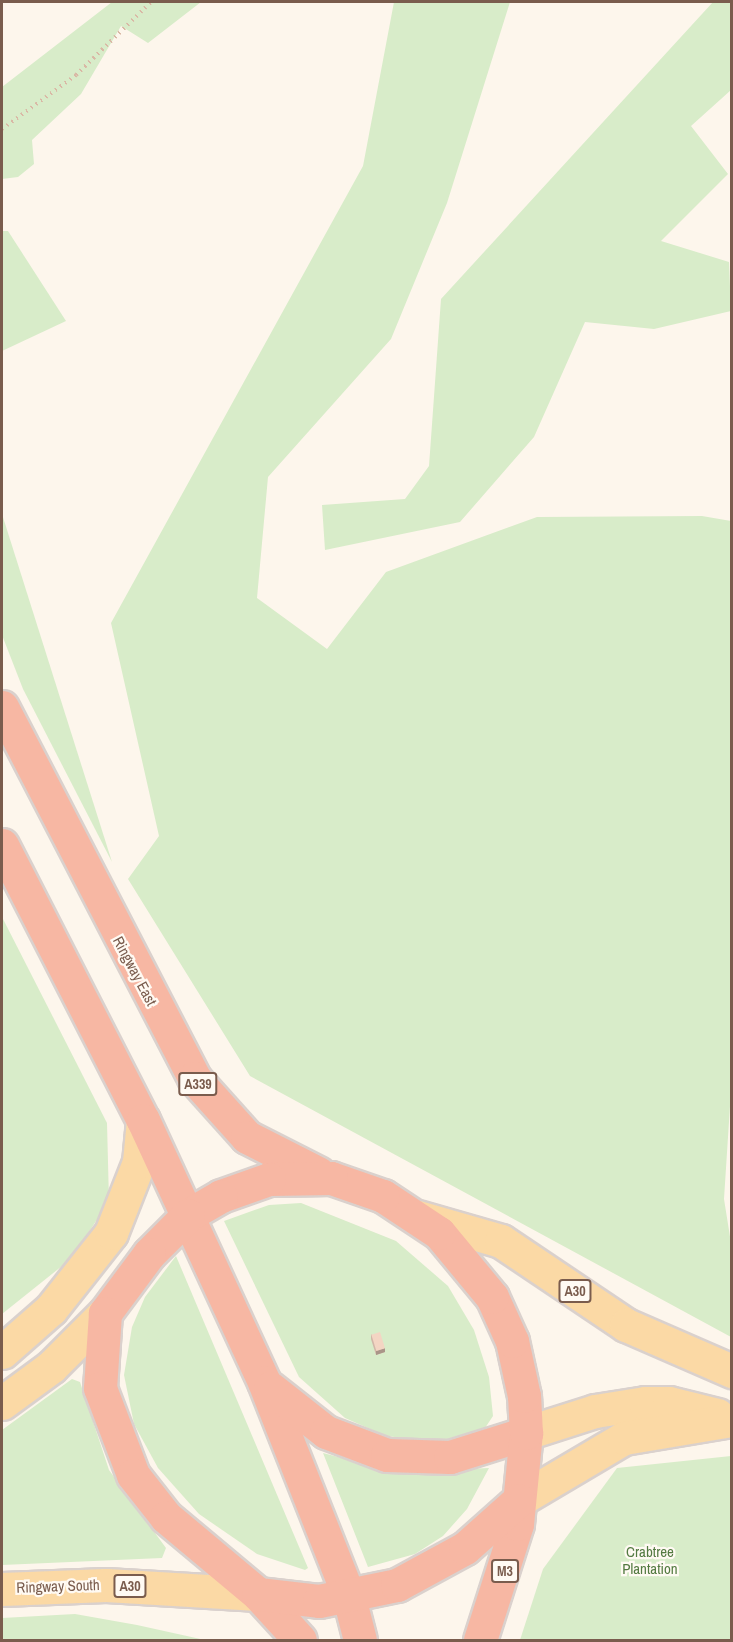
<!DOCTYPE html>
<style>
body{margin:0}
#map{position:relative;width:733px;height:1642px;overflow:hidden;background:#fdf6ec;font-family:"Archivo Narrow",sans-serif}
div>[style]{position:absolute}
.green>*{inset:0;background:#d8ecc9}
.path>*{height:4px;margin-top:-2px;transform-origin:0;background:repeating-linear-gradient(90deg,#d9b8a5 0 1.5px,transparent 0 6px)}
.roads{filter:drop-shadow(2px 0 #dad1cd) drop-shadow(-2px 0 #dad1cd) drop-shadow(0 2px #dad1cd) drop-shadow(0 -2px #dad1cd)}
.primary>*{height:33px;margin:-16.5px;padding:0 16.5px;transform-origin:16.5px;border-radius:16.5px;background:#fbd9a5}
.highway>*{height:33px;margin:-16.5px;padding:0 16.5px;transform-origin:16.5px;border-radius:16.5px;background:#f7b7a3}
.wall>*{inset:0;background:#d1b7a8}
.shaded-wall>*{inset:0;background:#aa9588}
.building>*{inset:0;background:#f3d5c3;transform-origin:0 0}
span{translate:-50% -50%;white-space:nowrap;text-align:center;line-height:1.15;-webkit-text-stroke:4.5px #fffaf3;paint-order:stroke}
.shield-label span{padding:2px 4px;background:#fffaf3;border:2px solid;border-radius:4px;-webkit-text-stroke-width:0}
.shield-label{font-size:14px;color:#7a5c4d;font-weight:700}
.street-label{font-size:15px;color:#7a5c4d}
.park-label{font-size:15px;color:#537a41}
.frame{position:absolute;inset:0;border:3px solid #7a5c4d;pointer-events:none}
</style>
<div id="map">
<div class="green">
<i style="clip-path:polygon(112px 2px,201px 2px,148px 43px,121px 26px,81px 94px,32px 140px,34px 164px,18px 177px,2px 179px,2px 87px)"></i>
<i style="clip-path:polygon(394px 2px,510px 2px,447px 203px,391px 339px,268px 477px,257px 598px,327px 649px,386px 572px,537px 517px,702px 516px,731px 521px,732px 1075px,724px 1199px,731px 1243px,731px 1337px,250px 1076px,128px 879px,159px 836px,111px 623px,363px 166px)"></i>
<i style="clip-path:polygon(713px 2px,731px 2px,731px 90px,691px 126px,728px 174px,661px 241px,729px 262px,731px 311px,654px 329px,585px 322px,534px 437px,460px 522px,325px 550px,322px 505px,405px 499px,429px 466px,441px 299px)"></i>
<i style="clip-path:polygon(2px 231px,8px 231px,66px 321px,2px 351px)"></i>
<i style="clip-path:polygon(2px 514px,112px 862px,23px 689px,2px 635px)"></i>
<i style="clip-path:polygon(2px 917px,107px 1123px,109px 1201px,72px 1258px,2px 1314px)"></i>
<i style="clip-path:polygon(301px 1203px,396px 1241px,448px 1286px,474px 1330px,489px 1377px,493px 1416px,485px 1428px,437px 1442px,386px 1436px,345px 1418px,299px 1377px,224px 1221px,269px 1205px)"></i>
<i style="clip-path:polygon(176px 1256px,308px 1568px,305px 1570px,257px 1554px,199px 1514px,158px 1468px,134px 1424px,124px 1375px,132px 1327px,145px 1297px)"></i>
<i style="clip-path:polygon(72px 1379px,80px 1382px,109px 1470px,166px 1548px,162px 1558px,2px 1565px,2px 1430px)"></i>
<i style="clip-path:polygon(323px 1453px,395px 1472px,489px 1468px,467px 1509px,443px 1536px,415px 1554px,368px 1567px)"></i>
<i style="clip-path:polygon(731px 1456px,731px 1640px,520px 1640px,543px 1569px,617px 1468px)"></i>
<i style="clip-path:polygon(75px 1614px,137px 1625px,205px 1640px,2px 1640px,2px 1618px)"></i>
</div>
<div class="path">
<i style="left:2px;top:129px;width:92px;rotate:-36.1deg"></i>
<i style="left:76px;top:75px;width:105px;rotate:-44.2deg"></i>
</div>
<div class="roads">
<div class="primary">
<i style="left:418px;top:1217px;width:86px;rotate:16.1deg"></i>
<i style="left:501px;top:1241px;width:151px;rotate:33.9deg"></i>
<i style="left:626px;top:1325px;width:116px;rotate:23.5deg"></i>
<i style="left:2px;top:1352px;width:65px;rotate:-41.3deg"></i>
<i style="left:51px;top:1309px;width:97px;rotate:-51.7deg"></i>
<i style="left:111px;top:1233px;width:76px;rotate:-68.5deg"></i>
<i style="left:139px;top:1162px;width:42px;rotate:-84.6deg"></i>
<i style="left:2px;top:1403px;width:61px;rotate:-36.3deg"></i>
<i style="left:51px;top:1367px;width:76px;rotate:-45deg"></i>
<i style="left:526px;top:1433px;width:72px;rotate:-17.7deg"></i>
<i style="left:595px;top:1411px;width:51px;rotate:-9.1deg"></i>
<i style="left:645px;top:1403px;width:24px"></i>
<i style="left:669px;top:1403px;width:50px;rotate:13.8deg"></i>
<i style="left:519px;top:1500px;width:122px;rotate:-30.6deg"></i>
<i style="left:624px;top:1438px;width:109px;rotate:-9.5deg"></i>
<i style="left:2px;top:1589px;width:104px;rotate:-2.2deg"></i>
<i style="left:106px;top:1585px;width:152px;rotate:3.4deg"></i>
</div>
<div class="highway">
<i style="left:2px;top:707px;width:418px;rotate:62.6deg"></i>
<i style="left:194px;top:1078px;width:79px;rotate:48.1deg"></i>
<i style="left:247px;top:1137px;width:80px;rotate:26.9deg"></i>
<i style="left:2px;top:845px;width:309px;rotate:62.9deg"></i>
<i style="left:143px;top:1120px;width:289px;rotate:65.2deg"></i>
<i style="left:264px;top:1382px;width:231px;rotate:68.4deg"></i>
<i style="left:349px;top:1597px;width:44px;rotate:75.7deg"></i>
<i style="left:270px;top:1388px;width:71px;rotate:38.2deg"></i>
<i style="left:326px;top:1432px;width:65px;rotate:20.7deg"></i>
<i style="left:387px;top:1455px;width:63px;rotate:1.8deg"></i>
<i style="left:450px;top:1457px;width:80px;rotate:-17.5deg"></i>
<i style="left:258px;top:1594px;width:62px;rotate:47.6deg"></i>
<i style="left:480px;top:1640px;width:122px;rotate:-72.3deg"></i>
<i style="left:517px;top:1524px;width:91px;rotate:-84.4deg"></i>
<i style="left:526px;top:1433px;width:37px;rotate:-93deg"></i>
<i style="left:524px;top:1396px;width:56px;rotate:-102.3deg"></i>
<i style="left:512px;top:1341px;width:48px;rotate:-114.4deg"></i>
<i style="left:492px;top:1297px;width:83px;rotate:-129.6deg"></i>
<i style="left:439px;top:1233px;width:67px;rotate:-146.5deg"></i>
<i style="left:383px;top:1196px;width:55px;rotate:-160.9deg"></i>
<i style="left:331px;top:1178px;width:62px;rotate:179.1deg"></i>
<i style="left:269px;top:1179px;width:51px;rotate:160.5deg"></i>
<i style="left:221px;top:1196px;width:38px;rotate:150deg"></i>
<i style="left:188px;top:1215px;width:55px;rotate:135deg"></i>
<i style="left:149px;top:1254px;width:74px;rotate:126.7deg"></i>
<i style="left:105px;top:1313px;width:75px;rotate:93.8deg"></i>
<i style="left:100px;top:1388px;width:93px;rotate:69.2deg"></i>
<i style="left:133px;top:1475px;width:53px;rotate:51.8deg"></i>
<i style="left:166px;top:1517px;width:120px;rotate:39.9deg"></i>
<i style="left:258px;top:1594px;width:61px;rotate:6.5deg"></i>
<i style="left:319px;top:1601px;width:80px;rotate:-11.6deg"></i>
<i style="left:397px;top:1585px;width:77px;rotate:-28.6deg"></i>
<i style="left:465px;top:1548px;width:72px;rotate:-41.6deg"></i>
</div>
</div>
<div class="wall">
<i style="clip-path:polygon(371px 1334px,385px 1352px,376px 1355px,371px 1339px)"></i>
</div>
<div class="shaded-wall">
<i style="clip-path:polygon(385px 1348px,385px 1352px,376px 1355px,376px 1351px)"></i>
</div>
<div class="building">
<i style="left:380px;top:1332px;width:17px;height:9px;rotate:73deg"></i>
</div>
<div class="shield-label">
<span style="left:198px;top:1084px">A339</span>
<span style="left:575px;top:1291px">A30</span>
<span style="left:505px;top:1571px">M3</span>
<span style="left:130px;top:1586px">A30</span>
</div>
<div class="street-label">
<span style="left:135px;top:971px;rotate:62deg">Ringway East</span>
<span style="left:58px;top:1586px;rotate:-2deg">Ringway South</span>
</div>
<div class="park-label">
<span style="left:650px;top:1560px">Crabtree<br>Plantation</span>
</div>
<div class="frame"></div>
</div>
